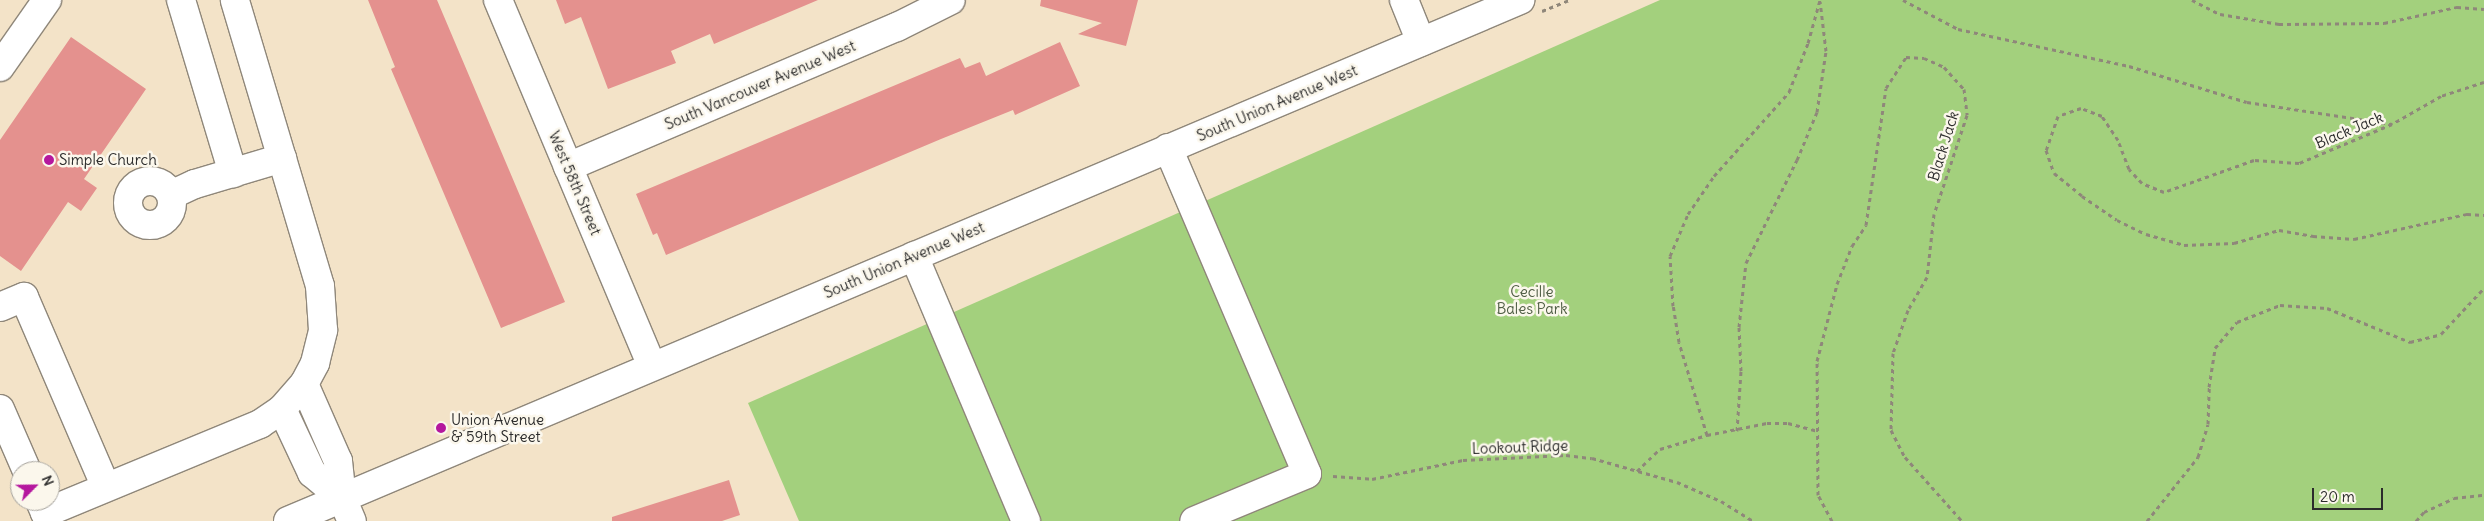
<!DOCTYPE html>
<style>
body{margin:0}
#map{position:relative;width:2484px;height:521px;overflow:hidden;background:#f3e3c8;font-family:Delius,sans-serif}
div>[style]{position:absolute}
.green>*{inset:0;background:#a3d07d}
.building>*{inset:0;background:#e4918e}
.path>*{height:3px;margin-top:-1.5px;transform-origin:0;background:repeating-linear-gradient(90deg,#8f877a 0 4px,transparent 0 8px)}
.roads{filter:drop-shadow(1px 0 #8f877a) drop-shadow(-1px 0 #8f877a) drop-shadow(0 1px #8f877a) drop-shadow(0 -1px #8f877a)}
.minor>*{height:28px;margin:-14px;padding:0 14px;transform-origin:14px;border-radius:14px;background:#fff}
.minor>.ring{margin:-14px;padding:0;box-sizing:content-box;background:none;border:28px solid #fff;border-radius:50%}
.dots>*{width:14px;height:14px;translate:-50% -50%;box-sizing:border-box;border:2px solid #fbf7ec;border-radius:50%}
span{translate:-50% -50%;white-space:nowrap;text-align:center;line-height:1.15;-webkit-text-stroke:5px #fbf7ec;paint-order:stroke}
.street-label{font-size:15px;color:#2b2b2b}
.poi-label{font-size:15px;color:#2b2b2b}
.left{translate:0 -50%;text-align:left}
.park-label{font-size:15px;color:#4f5d44}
.north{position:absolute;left:10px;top:461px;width:50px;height:50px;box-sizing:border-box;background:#fbf7ec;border:1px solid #a8a59f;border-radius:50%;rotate:67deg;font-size:14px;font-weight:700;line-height:20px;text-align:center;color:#2b2b2b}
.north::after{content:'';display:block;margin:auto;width:18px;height:22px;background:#b5179e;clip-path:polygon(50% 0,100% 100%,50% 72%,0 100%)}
.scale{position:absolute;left:2312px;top:488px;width:71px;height:22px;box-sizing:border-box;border:2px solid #2b2b2b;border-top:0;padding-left:6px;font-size:15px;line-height:18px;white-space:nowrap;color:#2b2b2b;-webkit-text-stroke:4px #fbf7ec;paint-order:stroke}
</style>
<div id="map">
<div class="green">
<i style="clip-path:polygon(1660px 0,2484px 0,2484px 521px,799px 521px,748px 403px)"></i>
</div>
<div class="building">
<i style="clip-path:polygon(368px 0,437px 0,565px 302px,501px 328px,391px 69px,395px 67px)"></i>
<i style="clip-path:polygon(556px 0,818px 0,714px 44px,710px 34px,671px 51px,676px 63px,608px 89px,581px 17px,565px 24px)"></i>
<i style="clip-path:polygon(1041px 0,1138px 0,1126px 46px,1078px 34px,1102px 23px,1040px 6px)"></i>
<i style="clip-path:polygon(71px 37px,146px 89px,84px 179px,97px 188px,81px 211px,68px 202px,21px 271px,0 256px,0 140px)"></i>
<i style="clip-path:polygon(1060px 42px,1080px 86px,1015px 115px,1013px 110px,941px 139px,666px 255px,657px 233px,653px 235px,636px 194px,960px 58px,965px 68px,980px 62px,986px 76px)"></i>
<i style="clip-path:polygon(729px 480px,740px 515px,722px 521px,612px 521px,612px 517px)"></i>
</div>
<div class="path">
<i style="left:1903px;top:0;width:62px;rotate:27.8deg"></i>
<i style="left:1958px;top:29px;width:175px;rotate:12.2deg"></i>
<i style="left:2129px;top:66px;width:123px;rotate:17deg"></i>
<i style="left:2247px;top:102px;width:147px;rotate:8.6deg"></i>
<i style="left:2192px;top:0;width:31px;rotate:27deg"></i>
<i style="left:2220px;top:14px;width:60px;rotate:9.6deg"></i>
<i style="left:2279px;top:24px;width:105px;rotate:-0.5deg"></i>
<i style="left:2384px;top:23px;width:75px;rotate:-12.4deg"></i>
<i style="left:2457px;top:7px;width:27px;rotate:4deg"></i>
<i style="left:1542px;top:11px;width:29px;rotate:-22deg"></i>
<i style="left:2484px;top:82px;width:45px;rotate:162deg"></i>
<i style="left:2441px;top:96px;width:56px;rotate:150.3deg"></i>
<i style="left:2392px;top:124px;width:101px;rotate:157.2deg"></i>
<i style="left:2299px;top:163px;width:45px;rotate:-176.2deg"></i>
<i style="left:2254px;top:160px;width:96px;rotate:160.4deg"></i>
<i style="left:2164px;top:192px;width:24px;rotate:-158deg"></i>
<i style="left:2142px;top:183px;width:19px;rotate:-133deg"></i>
<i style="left:2129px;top:169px;width:31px;rotate:-111deg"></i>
<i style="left:2118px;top:140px;width:29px;rotate:-124deg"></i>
<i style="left:2102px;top:116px;width:22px;rotate:-159deg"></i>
<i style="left:2081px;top:108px;width:24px;rotate:161deg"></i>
<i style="left:2058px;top:116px;width:36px;rotate:109deg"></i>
<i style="left:2046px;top:150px;width:24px;rotate:71deg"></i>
<i style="left:2054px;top:173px;width:36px;rotate:39deg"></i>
<i style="left:2082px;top:196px;width:42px;rotate:34.4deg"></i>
<i style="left:2117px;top:220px;width:32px;rotate:26deg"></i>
<i style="left:2146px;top:234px;width:40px;rotate:16deg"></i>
<i style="left:2184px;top:245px;width:50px;rotate:-2.3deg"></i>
<i style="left:2234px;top:243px;width:47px;rotate:-16.1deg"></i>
<i style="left:2279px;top:230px;width:35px;rotate:10deg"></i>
<i style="left:2313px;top:236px;width:41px;rotate:4.2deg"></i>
<i style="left:2354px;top:239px;width:116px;rotate:-12.5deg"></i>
<i style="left:2467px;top:214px;width:17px;rotate:3deg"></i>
<i style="left:1737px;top:431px;width:60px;rotate:-86.2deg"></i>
<i style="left:1741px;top:371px;width:44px;rotate:-92.6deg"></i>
<i style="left:1739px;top:327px;width:64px;rotate:-83.8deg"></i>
<i style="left:1746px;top:263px;width:115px;rotate:-63.7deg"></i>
<i style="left:1797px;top:160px;width:52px;rotate:-67.4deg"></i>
<i style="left:1817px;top:112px;width:62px;rotate:-81.6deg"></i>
<i style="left:1826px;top:51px;width:50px;rotate:-96.8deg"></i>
<i style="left:1707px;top:435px;width:97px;rotate:-106.8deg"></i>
<i style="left:1679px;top:342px;width:36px;rotate:-99deg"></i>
<i style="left:1673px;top:306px;width:50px;rotate:-93.4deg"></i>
<i style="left:1670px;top:256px;width:46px;rotate:-66.8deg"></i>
<i style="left:1688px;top:214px;width:46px;rotate:-55.6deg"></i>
<i style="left:1714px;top:176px;width:113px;rotate:-48.2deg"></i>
<i style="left:1789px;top:92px;width:53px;rotate:-68.8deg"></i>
<i style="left:1808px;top:43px;width:45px;rotate:-74.4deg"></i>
<i style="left:1637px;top:471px;width:32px;rotate:-44deg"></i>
<i style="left:1660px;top:449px;width:49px;rotate:-16.6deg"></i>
<i style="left:1707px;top:435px;width:61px;rotate:-11.3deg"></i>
<i style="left:1767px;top:423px;width:21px"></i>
<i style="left:1788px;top:423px;width:31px;rotate:15deg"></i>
<i style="left:1333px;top:476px;width:39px;rotate:4deg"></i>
<i style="left:1372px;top:479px;width:93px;rotate:-11.8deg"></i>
<i style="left:1463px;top:460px;width:103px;rotate:-2.8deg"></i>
<i style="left:1566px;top:455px;width:26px;rotate:7deg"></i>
<i style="left:1592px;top:458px;width:88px;rotate:15.8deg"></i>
<i style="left:1677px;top:482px;width:48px;rotate:23.4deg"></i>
<i style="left:1721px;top:501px;width:38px;rotate:32deg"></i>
<i style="left:1832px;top:521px;width:30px;rotate:-118deg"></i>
<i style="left:1818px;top:495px;width:134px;rotate:-90.4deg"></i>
<i style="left:1817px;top:361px;width:80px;rotate:-75.4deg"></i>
<i style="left:1837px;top:284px;width:41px;rotate:-68.5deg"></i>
<i style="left:1852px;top:246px;width:25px;rotate:-56deg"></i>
<i style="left:1866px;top:225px;width:138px;rotate:-81.7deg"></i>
<i style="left:1886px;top:88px;width:37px;rotate:-57deg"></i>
<i style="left:1906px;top:57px;width:18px;rotate:3deg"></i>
<i style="left:1924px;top:58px;width:22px;rotate:24deg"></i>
<i style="left:1944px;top:67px;width:30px;rotate:48deg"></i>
<i style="left:1964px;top:89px;width:26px;rotate:83deg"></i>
<i style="left:1967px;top:115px;width:104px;rotate:108.4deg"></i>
<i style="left:1934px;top:214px;width:63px;rotate:96.3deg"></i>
<i style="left:1927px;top:277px;width:38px;rotate:120deg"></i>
<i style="left:1908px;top:310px;width:46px;rotate:109.2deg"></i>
<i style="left:1893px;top:353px;width:77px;rotate:91.5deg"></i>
<i style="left:1891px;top:430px;width:30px;rotate:63deg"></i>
<i style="left:1905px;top:457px;width:86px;rotate:48.3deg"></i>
<i style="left:2147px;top:521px;width:82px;rotate:-51.4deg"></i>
<i style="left:2198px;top:457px;width:34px;rotate:-73deg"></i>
<i style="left:2208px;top:424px;width:37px;rotate:-88deg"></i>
<i style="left:2209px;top:387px;width:39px;rotate:-81deg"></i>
<i style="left:2215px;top:348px;width:34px;rotate:-50deg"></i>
<i style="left:2237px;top:322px;width:46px;rotate:-21.6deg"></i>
<i style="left:2280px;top:305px;width:47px;rotate:3.7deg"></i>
<i style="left:2327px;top:308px;width:90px;rotate:22.3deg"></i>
<i style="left:2410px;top:342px;width:32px;rotate:-14deg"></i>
<i style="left:2441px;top:334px;width:63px;rotate:-46.9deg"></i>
<i style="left:2416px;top:521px;width:12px;rotate:-48deg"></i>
<i style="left:2424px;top:512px;width:33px;rotate:-25deg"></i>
<i style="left:2454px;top:498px;width:30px;rotate:-6deg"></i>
</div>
<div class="roads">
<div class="minor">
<i style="left:181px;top:0;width:181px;rotate:73.3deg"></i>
<i style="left:498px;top:0;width:397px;rotate:67.2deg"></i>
<i style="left:1404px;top:0;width:45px;rotate:68deg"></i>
<i style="left:0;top:67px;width:82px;rotate:-55deg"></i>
<i style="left:1168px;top:148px;width:354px;rotate:66.9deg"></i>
<i style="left:1307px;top:474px;width:122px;rotate:157.4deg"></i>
<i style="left:568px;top:167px;width:358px;rotate:-23.1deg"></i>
<i style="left:897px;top:27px;width:60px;rotate:-26.6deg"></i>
<i class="ring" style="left:128px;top:181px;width:16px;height:16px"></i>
<i style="left:171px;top:195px;width:26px;rotate:-25deg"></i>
<i style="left:195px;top:184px;width:91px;rotate:-16.6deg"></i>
<i style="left:914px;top:256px;width:288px;rotate:67.1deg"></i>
<i style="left:0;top:307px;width:26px;rotate:-23deg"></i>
<i style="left:24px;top:297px;width:207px;rotate:66.7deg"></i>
<i style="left:304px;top:384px;width:84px;rotate:66.2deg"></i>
<i style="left:338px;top:461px;width:37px;rotate:84deg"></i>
<i style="left:342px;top:498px;width:25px;rotate:67deg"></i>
<i style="left:0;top:409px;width:68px;rotate:66.5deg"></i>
<i style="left:282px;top:409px;width:71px;rotate:64.9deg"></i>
<i style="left:312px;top:473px;width:39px;rotate:40deg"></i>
<i style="left:40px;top:501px;width:13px;rotate:67deg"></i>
<i style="left:45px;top:513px;width:233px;rotate:-22.5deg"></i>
<i style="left:260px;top:424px;width:27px;rotate:-34deg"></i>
<i style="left:282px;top:409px;width:33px;rotate:-49deg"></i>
<i style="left:304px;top:384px;width:24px;rotate:-62deg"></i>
<i style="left:315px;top:363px;width:34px;rotate:-76deg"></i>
<i style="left:323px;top:330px;width:44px;rotate:-93.9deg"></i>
<i style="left:320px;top:286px;width:298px;rotate:-106.6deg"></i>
<i style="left:288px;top:521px;width:1338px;rotate:-22.92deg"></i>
</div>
</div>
<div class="dots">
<i style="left:49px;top:160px;background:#b5179e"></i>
<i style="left:441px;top:428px;background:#b5179e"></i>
</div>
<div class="street-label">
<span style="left:760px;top:85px;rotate:-23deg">South Vancouver Avenue West</span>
<span style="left:1277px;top:103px;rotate:-23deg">South Union Avenue West</span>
<span style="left:2349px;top:130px;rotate:-23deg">Black Jack</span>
<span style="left:1943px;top:146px;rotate:-73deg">Black Jack</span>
<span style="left:575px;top:183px;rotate:67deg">West 58th Street</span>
<span style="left:904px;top:260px;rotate:-23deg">South Union Avenue West</span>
<span style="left:1520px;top:447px;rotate:-2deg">Lookout Ridge</span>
</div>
<div class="poi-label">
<span class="left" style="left:59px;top:160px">Simple Church</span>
<span class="left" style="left:451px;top:428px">Union Avenue<br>&amp; 59th Street</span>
</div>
<div class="park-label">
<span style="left:1532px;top:300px">Cecille<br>Bales Park</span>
</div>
<div class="north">N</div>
<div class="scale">20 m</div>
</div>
